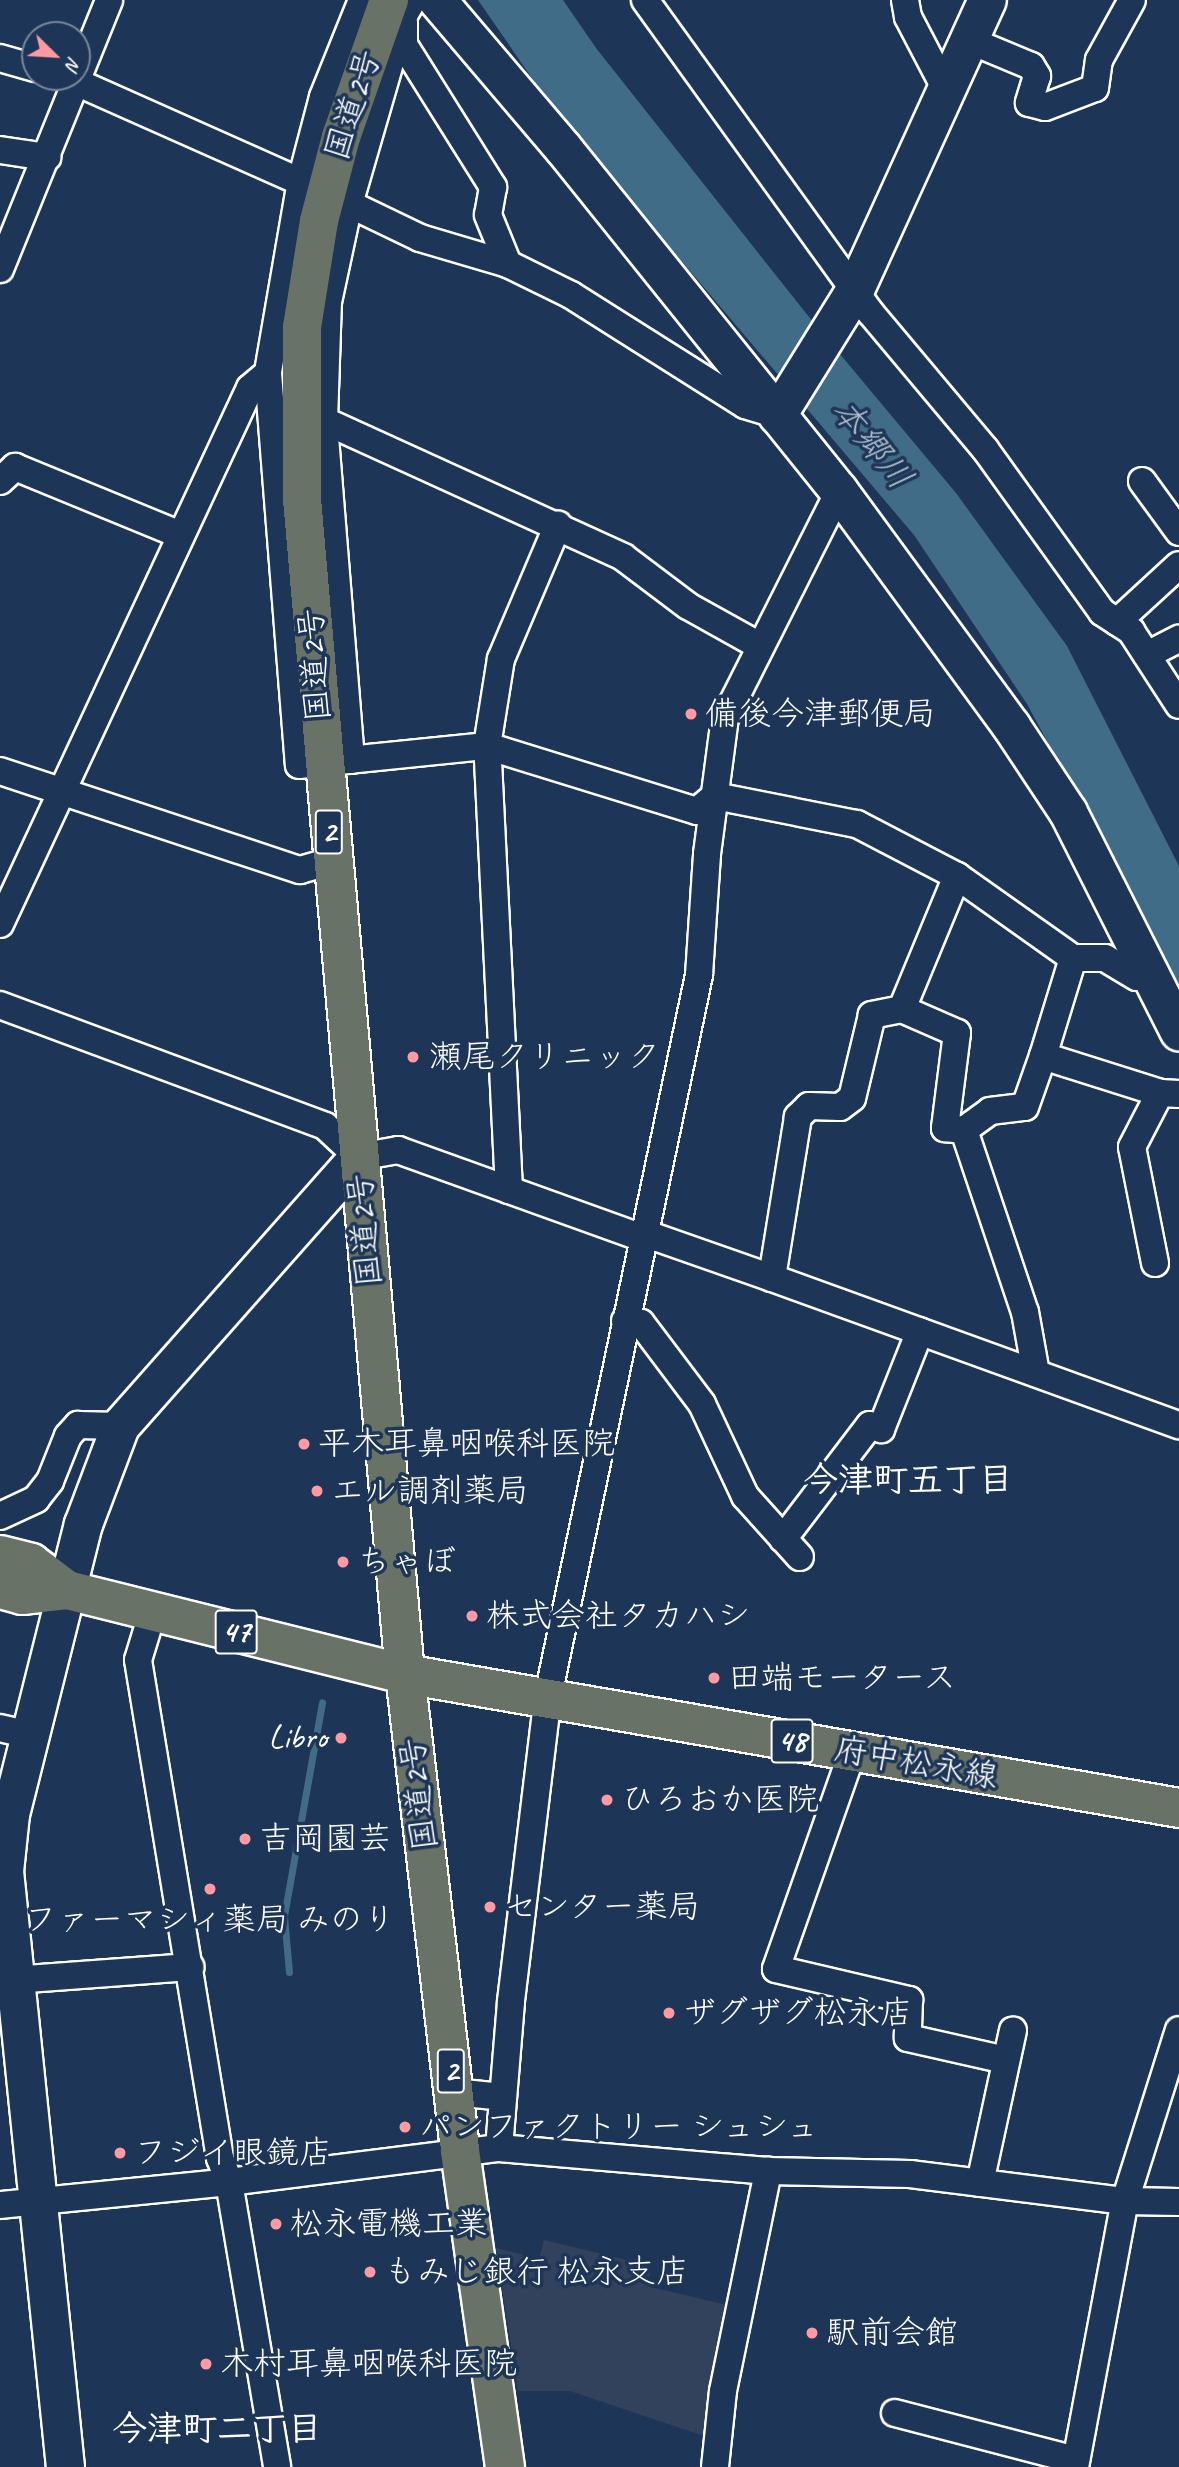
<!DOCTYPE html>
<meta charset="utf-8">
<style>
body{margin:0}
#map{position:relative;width:1179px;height:2467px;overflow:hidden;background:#1d3557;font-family:Caveat,"Klee One",sans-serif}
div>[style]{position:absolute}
.built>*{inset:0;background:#32425d}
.water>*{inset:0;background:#416c88}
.stream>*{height:7px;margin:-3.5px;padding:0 3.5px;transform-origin:3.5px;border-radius:3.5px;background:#416c88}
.roads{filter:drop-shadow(2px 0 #fff) drop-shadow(-2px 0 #fff) drop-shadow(0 2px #fff) drop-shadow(0 -2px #fff)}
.street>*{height:26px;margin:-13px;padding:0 13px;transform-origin:13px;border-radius:13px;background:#1d3557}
.secondary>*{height:37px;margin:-18.5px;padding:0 18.5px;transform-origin:18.5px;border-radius:18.5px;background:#1d3557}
.primary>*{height:38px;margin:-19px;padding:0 19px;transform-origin:19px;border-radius:19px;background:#697266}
.highway>*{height:38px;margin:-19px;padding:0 19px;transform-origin:19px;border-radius:19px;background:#697266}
.dots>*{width:19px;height:19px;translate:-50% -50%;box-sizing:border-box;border:4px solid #1d3557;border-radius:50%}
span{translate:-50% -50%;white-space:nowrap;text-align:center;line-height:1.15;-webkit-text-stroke:7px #1d3557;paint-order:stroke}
.shield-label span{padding:2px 5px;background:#1d3557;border:2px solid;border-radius:5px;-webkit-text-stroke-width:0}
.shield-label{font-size:32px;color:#fff;font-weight:700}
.street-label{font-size:33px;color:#fff}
.poi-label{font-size:33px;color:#fff}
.left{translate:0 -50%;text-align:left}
.right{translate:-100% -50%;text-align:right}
.water-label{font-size:35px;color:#b3c4cf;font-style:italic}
.neighbourhood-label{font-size:35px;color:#fff;font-weight:700}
.north{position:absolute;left:21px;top:21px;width:70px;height:70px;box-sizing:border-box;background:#1d3557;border:2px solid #77869a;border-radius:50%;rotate:114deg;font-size:19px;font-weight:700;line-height:28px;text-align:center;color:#fff}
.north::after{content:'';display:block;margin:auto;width:24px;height:32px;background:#ff9aa2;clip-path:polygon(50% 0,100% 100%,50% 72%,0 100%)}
</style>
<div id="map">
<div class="built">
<i style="clip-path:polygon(544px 2240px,652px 2266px,647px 2286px,731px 2306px,704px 2436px,570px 2391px,518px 2391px,496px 2248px,539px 2259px)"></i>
</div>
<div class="water">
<i style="clip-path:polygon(478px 0,563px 0,596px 48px,809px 317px,956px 493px,1067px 646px,1179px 866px,1179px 985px,1027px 704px,914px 535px,556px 113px)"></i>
</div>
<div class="stream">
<i style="left:289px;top:1972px;width:56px;rotate:-95.1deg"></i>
<i style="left:284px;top:1916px;width:217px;rotate:-79.9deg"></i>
</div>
<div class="roads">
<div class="street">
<i style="left:362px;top:0;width:105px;rotate:111.9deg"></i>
<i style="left:323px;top:97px;width:87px;rotate:104.7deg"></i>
<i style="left:301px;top:181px;width:195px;rotate:99.8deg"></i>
<i style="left:268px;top:373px;width:393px;rotate:85.5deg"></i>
<i style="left:299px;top:765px;width:189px;rotate:-5.8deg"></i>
<i style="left:487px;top:746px;width:220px;rotate:17.2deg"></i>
<i style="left:697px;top:811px;width:23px;rotate:-40deg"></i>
<i style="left:715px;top:796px;width:145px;rotate:11.2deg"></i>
<i style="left:857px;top:824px;width:113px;rotate:27.5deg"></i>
<i style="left:957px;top:876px;width:142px;rotate:35.3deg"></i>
<i style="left:1073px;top:958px;width:32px"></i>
<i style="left:1105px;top:958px;width:37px;rotate:31deg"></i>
<i style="left:1137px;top:977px;width:13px;rotate:-13deg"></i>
<i style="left:645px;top:0;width:385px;rotate:54.2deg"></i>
<i style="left:870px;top:312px;width:179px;rotate:50deg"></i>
<i style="left:985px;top:449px;width:201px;rotate:54.3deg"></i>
<i style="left:1102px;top:612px;width:35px;rotate:33deg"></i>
<i style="left:1131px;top:631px;width:88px;rotate:57deg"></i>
<i style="left:905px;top:0;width:17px;rotate:80deg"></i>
<i style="left:908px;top:17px;width:73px;rotate:62.4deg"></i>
<i style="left:942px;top:82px;width:8px;rotate:30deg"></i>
<i style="left:404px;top:22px;width:23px;rotate:90deg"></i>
<i style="left:404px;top:45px;width:168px;rotate:57.9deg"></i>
<i style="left:493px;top:187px;width:28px;rotate:100deg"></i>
<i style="left:488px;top:215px;width:53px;rotate:67.8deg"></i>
<i style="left:971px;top:41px;width:65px;rotate:22.6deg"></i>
<i style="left:1031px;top:66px;width:12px;rotate:59deg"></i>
<i style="left:1037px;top:76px;width:28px;rotate:107deg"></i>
<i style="left:1029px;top:103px;width:16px;rotate:14deg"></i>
<i style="left:1045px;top:107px;width:53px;rotate:-20.8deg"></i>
<i style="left:1095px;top:88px;width:28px;rotate:-82deg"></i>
<i style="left:1099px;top:60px;width:68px;rotate:-61.2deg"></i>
<i style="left:0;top:58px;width:36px;rotate:16deg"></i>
<i style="left:65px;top:77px;width:266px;rotate:24deg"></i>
<i style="left:0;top:150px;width:48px;rotate:8.5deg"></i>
<i style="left:339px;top:199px;width:90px;rotate:25.7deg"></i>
<i style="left:420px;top:238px;width:92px;rotate:16.5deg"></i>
<i style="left:508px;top:264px;width:70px;rotate:26.2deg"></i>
<i style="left:571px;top:295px;width:206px;rotate:32.3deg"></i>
<i style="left:745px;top:405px;width:34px;rotate:17deg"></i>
<i style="left:0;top:269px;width:290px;rotate:-67.9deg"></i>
<i style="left:314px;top:416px;width:340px;rotate:24.5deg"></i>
<i style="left:623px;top:557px;width:81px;rotate:37deg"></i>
<i style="left:688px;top:606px;width:82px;rotate:29.1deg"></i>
<i style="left:0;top:481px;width:21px;rotate:-43deg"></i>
<i style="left:15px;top:467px;width:179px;rotate:22.3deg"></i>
<i style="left:1142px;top:481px;width:63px;rotate:54deg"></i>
<i style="left:1117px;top:622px;width:84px;rotate:-42.6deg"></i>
<i style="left:1147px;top:655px;width:36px;rotate:-27deg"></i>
<i style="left:351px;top:760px;width:340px;rotate:-94.6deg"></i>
<i style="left:324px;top:421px;width:119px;rotate:-88.1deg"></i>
<i style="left:328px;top:302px;width:100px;rotate:-77.9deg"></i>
<i style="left:349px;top:204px;width:197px;rotate:-73.8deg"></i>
<i style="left:404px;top:15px;width:17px;rotate:-59deg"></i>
<i style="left:0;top:771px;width:316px;rotate:18.3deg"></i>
<i style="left:300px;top:870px;width:32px;rotate:-16deg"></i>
<i style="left:957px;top:876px;width:144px;rotate:112.5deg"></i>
<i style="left:902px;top:1009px;width:60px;rotate:23.6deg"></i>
<i style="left:957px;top:1033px;width:96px;rotate:97.2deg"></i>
<i style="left:945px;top:1128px;width:19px;rotate:6deg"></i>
<i style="left:964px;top:1130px;width:32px;rotate:-36deg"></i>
<i style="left:990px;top:1111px;width:35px;rotate:-7deg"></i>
<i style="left:1025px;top:1107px;width:54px;rotate:-70.6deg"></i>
<i style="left:0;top:924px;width:591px;rotate:-64.99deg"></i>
<i style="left:250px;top:388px;width:23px;rotate:-40deg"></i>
<i style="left:1073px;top:958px;width:102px;rotate:107deg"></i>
<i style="left:1043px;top:1056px;width:123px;rotate:17.5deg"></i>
<i style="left:0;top:1005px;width:347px;rotate:20.4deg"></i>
<i style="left:325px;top:1126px;width:45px;rotate:43.2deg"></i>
<i style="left:358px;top:1157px;width:41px;rotate:-9.9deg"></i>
<i style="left:398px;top:1150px;width:260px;rotate:19.8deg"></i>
<i style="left:643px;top:1238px;width:12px;rotate:-5deg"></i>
<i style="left:655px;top:1237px;width:124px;rotate:19.3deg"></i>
<i style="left:902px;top:1009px;width:31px;rotate:169deg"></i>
<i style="left:872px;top:1015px;width:85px;rotate:103.5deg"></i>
<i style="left:852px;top:1098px;width:15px;rotate:143deg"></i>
<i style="left:840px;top:1107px;width:31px;rotate:-178deg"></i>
<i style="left:809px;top:1106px;width:16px;rotate:135deg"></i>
<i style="left:798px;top:1117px;width:163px;rotate:99.2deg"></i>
<i style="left:772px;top:1278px;width:433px;rotate:19.9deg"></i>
<i style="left:964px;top:1130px;width:192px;rotate:71.5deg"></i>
<i style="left:1025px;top:1312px;width:62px;rotate:79.8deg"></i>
<i style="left:509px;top:1190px;width:445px;rotate:-92.8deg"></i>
<i style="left:487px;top:746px;width:88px;rotate:-80.9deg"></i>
<i style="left:501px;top:659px;width:146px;rotate:-67deg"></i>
<i style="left:1155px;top:1263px;width:118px;rotate:-101.2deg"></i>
<i style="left:1132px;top:1147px;width:61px;rotate:-62.6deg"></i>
<i style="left:1160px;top:1093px;width:19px;rotate:3deg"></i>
<i style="left:625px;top:1321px;width:16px;rotate:7deg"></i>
<i style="left:641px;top:1323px;width:101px;rotate:53deg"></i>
<i style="left:702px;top:1404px;width:102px;rotate:64.9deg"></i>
<i style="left:745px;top:1496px;width:82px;rotate:48deg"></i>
<i style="left:0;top:1516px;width:40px;rotate:-25deg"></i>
<i style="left:36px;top:1499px;width:23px;rotate:-52deg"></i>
<i style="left:50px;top:1481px;width:48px;rotate:-68.2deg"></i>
<i style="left:68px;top:1436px;width:15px;rotate:-48deg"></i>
<i style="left:78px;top:1425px;width:42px;rotate:1.4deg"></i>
<i style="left:783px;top:1539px;width:143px;rotate:-52.7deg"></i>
<i style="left:870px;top:1425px;width:12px;rotate:20deg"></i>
<i style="left:881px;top:1429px;width:105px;rotate:-68.3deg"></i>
<i style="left:153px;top:1611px;width:51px;rotate:107deg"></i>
<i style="left:138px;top:1660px;width:505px;rotate:80.65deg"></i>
<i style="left:220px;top:2158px;width:26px;rotate:69deg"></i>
<i style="left:229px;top:2182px;width:289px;rotate:80.4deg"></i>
<i style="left:0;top:1728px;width:31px;rotate:13deg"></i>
<i style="left:852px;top:1753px;width:229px;rotate:109.4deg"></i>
<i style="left:776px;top:1969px;width:137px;rotate:13.1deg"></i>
<i style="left:909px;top:2000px;width:38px;rotate:92deg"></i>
<i style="left:908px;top:2038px;width:100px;rotate:12.7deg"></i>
<i style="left:0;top:1981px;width:191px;rotate:-4.2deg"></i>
<i style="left:454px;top:2092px;width:48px;rotate:5.9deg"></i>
<i style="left:499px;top:2148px;width:147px;rotate:-85.3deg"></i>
<i style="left:511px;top:2001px;width:307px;rotate:-83.1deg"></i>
<i style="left:548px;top:1696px;width:737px;rotate:-78.17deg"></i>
<i style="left:699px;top:975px;width:121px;rotate:-86.2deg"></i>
<i style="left:707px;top:854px;width:137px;rotate:-82.5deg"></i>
<i style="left:725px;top:718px;width:254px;rotate:-63.3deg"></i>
<i style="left:980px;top:2183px;width:156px;rotate:-77.8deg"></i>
<i style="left:0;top:2205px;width:230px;rotate:-5.7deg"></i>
<i style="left:229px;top:2182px;width:272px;rotate:-7.2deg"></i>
<i style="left:499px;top:2148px;width:270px;rotate:4.9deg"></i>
<i style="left:768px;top:2171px;width:142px;rotate:1.2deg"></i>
<i style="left:910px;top:2174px;width:217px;rotate:7.2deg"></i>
<i style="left:1125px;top:2201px;width:54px;rotate:1.1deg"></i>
<i style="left:895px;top:2413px;width:187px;rotate:14.6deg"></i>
<i style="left:715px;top:2467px;width:76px;rotate:-84deg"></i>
<i style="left:723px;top:2391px;width:225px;rotate:-78.4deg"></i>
<i style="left:1075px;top:2467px;width:271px;rotate:-79.4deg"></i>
<i style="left:1125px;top:2201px;width:179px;rotate:-72.5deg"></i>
</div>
<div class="secondary">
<i style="left:437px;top:0;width:194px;rotate:49.6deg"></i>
<i style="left:563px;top:148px;width:440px;rotate:51.2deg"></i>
<i style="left:839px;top:491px;width:291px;rotate:53.8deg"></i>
<i style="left:1011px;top:726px;width:103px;rotate:56.5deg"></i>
<i style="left:1068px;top:812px;width:246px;rotate:63.2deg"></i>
<i style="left:777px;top:415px;width:148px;rotate:-58.2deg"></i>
<i style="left:855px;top:289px;width:318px;rotate:-65.5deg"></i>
<i style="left:65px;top:2467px;width:599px;rotate:-95.84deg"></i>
<i style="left:4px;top:1871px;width:57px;rotate:-84deg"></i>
<i style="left:10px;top:1814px;width:299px;rotate:-75.9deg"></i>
<i style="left:83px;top:1524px;width:105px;rotate:-69.3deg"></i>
<i style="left:120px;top:1426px;width:359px;rotate:-48.5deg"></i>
</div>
<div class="primary">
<i style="left:0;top:1555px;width:32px;rotate:14deg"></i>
<i style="left:31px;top:1563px;width:45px;rotate:36.9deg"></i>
<i style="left:0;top:1589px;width:23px;rotate:15deg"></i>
<i style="left:22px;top:1595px;width:45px;rotate:-6.3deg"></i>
<i style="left:67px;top:1590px;width:348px;rotate:14deg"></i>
<i style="left:405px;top:1674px;width:786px;rotate:9.82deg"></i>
</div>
<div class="highway">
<i style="left:389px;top:0;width:145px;rotate:109.3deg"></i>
<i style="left:341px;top:137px;width:87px;rotate:104.7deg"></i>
<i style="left:319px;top:221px;width:107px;rotate:99.1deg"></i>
<i style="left:302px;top:327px;width:172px;rotate:90deg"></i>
<i style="left:302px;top:499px;width:1180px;rotate:84.99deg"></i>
<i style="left:405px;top:1674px;width:480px;rotate:83.4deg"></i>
<i style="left:460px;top:2151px;width:319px;rotate:81.9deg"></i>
</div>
</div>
<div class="dots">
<i style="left:691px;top:714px;background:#ff9aa2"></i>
<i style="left:413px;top:1057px;background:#ff9aa2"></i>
<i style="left:304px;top:1444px;background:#ff9aa2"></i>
<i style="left:317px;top:1491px;background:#ff9aa2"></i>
<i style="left:343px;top:1562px;background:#ff9aa2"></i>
<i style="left:472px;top:1616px;background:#ff9aa2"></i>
<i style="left:714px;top:1678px;background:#ff9aa2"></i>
<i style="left:341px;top:1738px;background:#ff9aa2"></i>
<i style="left:607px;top:1800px;background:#ff9aa2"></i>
<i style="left:245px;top:1839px;background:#ff9aa2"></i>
<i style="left:210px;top:1889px;background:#ff9aa2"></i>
<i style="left:490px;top:1907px;background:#ff9aa2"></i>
<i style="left:669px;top:2013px;background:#ff9aa2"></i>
<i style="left:405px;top:2127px;background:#ff9aa2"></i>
<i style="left:120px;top:2153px;background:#ff9aa2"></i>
<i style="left:276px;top:2224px;background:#ff9aa2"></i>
<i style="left:370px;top:2272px;background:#ff9aa2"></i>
<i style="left:812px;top:2333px;background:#ff9aa2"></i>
<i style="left:206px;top:2364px;background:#ff9aa2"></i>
</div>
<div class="shield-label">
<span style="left:329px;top:832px">2</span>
<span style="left:236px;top:1632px">47</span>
<span style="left:792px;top:1741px">48</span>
<span style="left:451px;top:2071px">2</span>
</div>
<div class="street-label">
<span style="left:353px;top:105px;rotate:-72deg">国道2号</span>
<span style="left:315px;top:665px;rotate:-94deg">国道2号</span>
<span style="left:365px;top:1230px;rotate:-95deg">国道2号</span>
<span style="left:916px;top:1763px;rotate:10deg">府中松永線</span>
<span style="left:419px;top:1794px;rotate:-97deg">国道2号</span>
</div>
<div class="poi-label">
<span class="left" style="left:705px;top:714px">備後今津郵便局</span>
<span class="left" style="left:429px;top:1057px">瀬尾クリニック</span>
<span class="left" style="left:318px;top:1444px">平木耳鼻咽喉科医院</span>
<span class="left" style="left:331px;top:1491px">エル調剤薬局</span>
<span class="left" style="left:357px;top:1562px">ちゃぼ</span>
<span class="left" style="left:486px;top:1616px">株式会社タカハシ</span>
<span class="left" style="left:728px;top:1678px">田端モータース</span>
<span class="right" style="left:327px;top:1738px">Libro</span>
<span class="left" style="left:621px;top:1800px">ひろおか医院</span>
<span class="left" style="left:259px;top:1839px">吉岡園芸</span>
<span class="left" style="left:504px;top:1907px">センター薬局</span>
<span style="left:210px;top:1920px">ファーマシィ薬局 みのり</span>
<span class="left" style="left:683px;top:2013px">ザグザグ松永店</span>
<span class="left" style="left:419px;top:2127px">パンファクトリー シュシュ</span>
<span class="left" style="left:134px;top:2153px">フジイ眼鏡店</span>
<span class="left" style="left:290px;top:2224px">松永電機工業</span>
<span class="left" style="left:384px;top:2272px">もみじ銀行 松永支店</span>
<span class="left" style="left:826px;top:2333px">駅前会館</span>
<span class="left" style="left:220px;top:2364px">木村耳鼻咽喉科医院</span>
</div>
<div class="water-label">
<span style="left:872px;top:444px;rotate:51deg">本郷川</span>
</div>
<div class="neighbourhood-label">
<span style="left:908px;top:1480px">今津町五丁目</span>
<span style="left:217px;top:2429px">今津町二丁目</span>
</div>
<div class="north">N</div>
</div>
